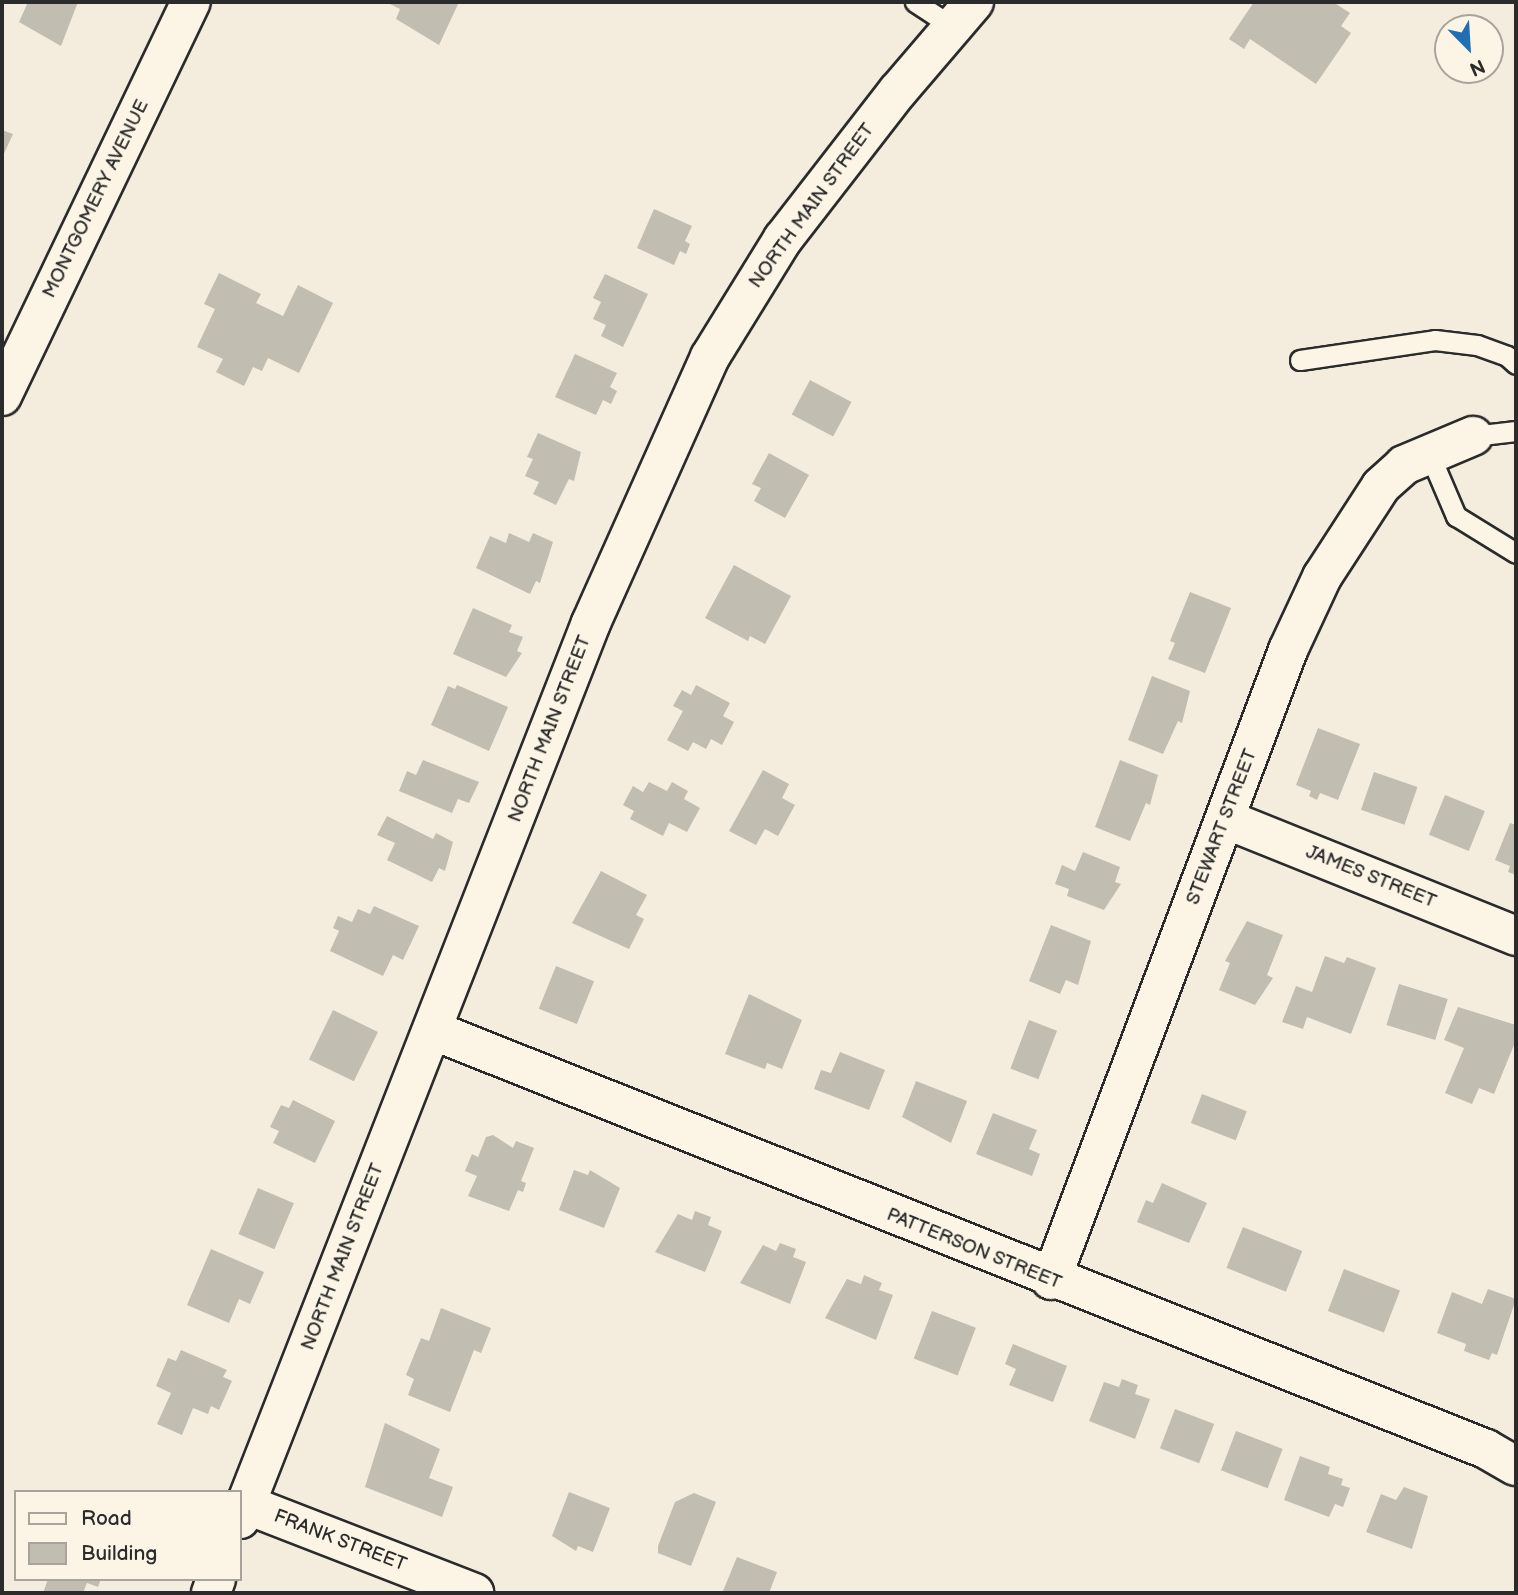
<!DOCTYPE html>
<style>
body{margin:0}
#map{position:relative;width:1518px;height:1595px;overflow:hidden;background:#f4edde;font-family:"Balsamiq Sans",sans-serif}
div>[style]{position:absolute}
.building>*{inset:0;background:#c2bdb1;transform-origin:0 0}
.roads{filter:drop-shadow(2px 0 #2b2b2b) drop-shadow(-2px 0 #2b2b2b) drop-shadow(0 2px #2b2b2b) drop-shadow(0 -2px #2b2b2b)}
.lane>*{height:19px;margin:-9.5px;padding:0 9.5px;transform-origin:9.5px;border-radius:9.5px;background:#fcf5e5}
.street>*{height:38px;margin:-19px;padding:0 19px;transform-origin:19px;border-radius:19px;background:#fcf5e5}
.secondary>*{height:38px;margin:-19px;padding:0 19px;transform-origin:19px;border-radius:19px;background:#fcf5e5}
span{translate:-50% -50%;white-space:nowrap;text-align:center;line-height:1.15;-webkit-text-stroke:5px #fcf5e5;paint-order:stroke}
.street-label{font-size:19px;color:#2b2b2b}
.frame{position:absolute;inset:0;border:4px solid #2b2b2b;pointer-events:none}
.legend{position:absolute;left:14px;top:1490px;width:228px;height:91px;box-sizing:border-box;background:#fcf5e5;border:2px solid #a8a49b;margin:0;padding:9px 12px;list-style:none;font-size:21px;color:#2b2b2b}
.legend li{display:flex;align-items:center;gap:14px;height:35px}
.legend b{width:35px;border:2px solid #a8a49b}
.north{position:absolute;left:1434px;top:14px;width:70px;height:70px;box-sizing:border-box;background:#fcf5e5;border:2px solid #a8a49b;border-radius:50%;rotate:156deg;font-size:19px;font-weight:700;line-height:28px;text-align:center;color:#2b2b2b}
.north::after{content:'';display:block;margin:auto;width:24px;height:32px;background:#1f6fb2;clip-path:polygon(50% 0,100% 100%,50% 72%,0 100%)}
</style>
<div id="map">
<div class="building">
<i style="clip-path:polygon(28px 2px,78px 2px,61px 46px,19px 22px)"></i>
<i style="clip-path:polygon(386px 2px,459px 2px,439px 45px,396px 19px,400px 9px)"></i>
<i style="clip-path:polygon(1254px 2px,1333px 2px,1350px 13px,1341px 26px,1351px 33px,1316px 84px,1250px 39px,1244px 49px,1229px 39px)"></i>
<i style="clip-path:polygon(2px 130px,13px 134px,2px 158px)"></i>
<i style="clip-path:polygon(654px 209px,692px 226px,685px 241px,690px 244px,686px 254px,680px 251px,674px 265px,637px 248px)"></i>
<i style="clip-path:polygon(219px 273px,261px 294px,256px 303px,283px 316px,298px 285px,333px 303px,299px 373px,268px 358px,262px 371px,253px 367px,244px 386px,216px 372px,223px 359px,197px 347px,215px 309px,204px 304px)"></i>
<i style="clip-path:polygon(605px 274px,648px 294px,623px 347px,601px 336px,606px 325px,593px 319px,601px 302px,593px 298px)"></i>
<i style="clip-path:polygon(575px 354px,617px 373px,610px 387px,617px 391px,611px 404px,603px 400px,596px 415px,555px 397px)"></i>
<i style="left:810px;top:380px;width:47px;height:39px;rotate:28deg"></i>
<i style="clip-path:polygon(538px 433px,581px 452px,574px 481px,569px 479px,556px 505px,533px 494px,539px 482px,525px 476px,533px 459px,527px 457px)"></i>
<i style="clip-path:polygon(769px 453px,809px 475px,785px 518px,754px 501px,761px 488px,752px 484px)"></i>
<i style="clip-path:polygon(509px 533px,529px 542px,533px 533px,553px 542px,540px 583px,536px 581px,530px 594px,476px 568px,490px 536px,506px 543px)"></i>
<i style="clip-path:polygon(734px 565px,791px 596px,765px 644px,750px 636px,748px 641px,705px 618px)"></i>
<i style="clip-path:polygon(1190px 592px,1231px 608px,1205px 673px,1168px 659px,1175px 643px,1170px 641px)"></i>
<i style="clip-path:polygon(473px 608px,512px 625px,509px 632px,523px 637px,517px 651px,522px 653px,506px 677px,453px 654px)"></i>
<i style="clip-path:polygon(1152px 676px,1190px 691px,1182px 723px,1178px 721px,1163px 754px,1128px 740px)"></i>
<i style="clip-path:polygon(457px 685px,508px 707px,489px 751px,431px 725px,448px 686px,455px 689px)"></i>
<i style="clip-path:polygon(696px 685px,730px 703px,723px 716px,734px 722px,722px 745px,711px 739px,706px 749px,693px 742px,688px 751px,667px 740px,683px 711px,673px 706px,682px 690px,691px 695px)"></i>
<i style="clip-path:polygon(1318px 728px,1360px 744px,1338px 800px,1320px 793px,1317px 800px,1309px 796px,1311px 791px,1296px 785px)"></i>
<i style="clip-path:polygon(423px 760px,479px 782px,469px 803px,458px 799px,452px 813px,399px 791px,407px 771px,416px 775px)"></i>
<i style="clip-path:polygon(1120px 760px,1158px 775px,1150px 805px,1146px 803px,1130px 841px,1095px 827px)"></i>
<i style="clip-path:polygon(763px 770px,789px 784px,782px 798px,795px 805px,778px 836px,765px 829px,756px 845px,729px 831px)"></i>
<i style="left:1374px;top:772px;width:46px;height:40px;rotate:19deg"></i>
<i style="clip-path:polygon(649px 782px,667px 791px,672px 782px,688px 791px,684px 799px,700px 808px,687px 832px,669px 823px,663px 836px,630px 819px,634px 811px,623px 805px,633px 786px,643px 792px)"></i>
<i style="left:1445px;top:795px;width:43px;height:43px;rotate:22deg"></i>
<i style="clip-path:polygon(387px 816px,433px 839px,436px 833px,453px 842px,445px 871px,439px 868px,432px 882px,387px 860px,395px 843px,377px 835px)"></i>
<i style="clip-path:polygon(1510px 823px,1516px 825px,1516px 875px,1508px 872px,1510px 866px,1495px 860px)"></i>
<i style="clip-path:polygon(1083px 852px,1120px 867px,1115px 882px,1121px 884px,1104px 910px,1067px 896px,1069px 889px,1055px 884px,1062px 865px,1075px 871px)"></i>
<i style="clip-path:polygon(601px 871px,647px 895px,636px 915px,644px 919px,629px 949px,572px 923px)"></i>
<i style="clip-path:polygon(374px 906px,419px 926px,403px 960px,393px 955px,383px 976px,330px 951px,339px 931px,333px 928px,338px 916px,352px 922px,358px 909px,370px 914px)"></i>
<i style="clip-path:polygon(1247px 921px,1283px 935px,1267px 975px,1273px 978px,1255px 1005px,1219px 990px,1230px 963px,1225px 961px)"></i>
<i style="clip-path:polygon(1051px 925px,1091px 941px,1078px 985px,1066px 980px,1060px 994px,1029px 981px)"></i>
<i style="clip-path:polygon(1325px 956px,1344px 963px,1347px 957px,1376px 968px,1351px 1034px,1307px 1017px,1303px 1029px,1282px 1022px,1296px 986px,1312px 992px)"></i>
<i style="left:556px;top:966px;width:41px;height:46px;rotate:22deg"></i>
<i style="left:1399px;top:984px;width:51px;height:43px;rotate:17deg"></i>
<i style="clip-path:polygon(749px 994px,802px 1020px,782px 1069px,767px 1063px,765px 1069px,725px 1054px)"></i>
<i style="clip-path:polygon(1458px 1007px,1516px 1025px,1516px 1040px,1494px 1094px,1479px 1088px,1472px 1104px,1445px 1093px,1464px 1048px,1444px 1040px)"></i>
<i style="left:333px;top:1010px;width:50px;height:55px;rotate:26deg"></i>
<i style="left:1029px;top:1020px;width:30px;height:52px;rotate:21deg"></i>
<i style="clip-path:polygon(840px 1052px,885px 1070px,869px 1110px,814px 1089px,821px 1070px,831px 1073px)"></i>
<i style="clip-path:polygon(916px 1081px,967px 1101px,951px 1143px,902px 1117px)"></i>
<i style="left:1202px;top:1094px;width:48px;height:31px;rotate:21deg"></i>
<i style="clip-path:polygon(293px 1100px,335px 1121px,315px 1163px,273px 1143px,279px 1131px,270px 1127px,281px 1105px,289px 1108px)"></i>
<i style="clip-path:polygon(993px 1113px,1037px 1130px,1029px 1149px,1040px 1154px,1032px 1176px,976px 1154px)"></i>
<i style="clip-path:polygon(493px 1135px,513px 1148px,516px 1141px,534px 1148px,521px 1181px,526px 1183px,523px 1192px,518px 1190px,509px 1211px,468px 1196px,477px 1176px,465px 1171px,472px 1154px,478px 1157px,486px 1137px)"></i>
<i style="clip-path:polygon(574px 1170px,588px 1175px,590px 1170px,620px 1188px,604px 1228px,559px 1210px)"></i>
<i style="clip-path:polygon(1162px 1183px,1207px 1203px,1189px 1243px,1137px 1222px,1146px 1200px,1153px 1203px)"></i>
<i style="left:258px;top:1188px;width:39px;height:50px;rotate:23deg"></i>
<i style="clip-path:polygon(695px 1211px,711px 1217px,708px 1225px,722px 1231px,705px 1272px,655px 1252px,678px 1214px,692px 1220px)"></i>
<i style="left:1243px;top:1227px;width:64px;height:44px;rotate:22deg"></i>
<i style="clip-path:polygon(780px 1243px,796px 1249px,793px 1257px,806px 1262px,790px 1304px,740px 1283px,763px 1245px,776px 1251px)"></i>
<i style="clip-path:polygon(211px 1249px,264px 1272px,250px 1304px,239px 1299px,229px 1323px,187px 1305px)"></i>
<i style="left:1344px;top:1269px;width:60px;height:45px;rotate:21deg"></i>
<i style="clip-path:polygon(864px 1275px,882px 1283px,879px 1290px,893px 1295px,876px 1340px,825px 1318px,847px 1279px,861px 1284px)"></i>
<i style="clip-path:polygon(1488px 1289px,1516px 1299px,1497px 1355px,1492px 1353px,1489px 1360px,1464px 1351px,1466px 1344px,1437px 1333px,1452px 1292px,1482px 1304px)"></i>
<i style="clip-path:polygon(441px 1308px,491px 1328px,481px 1353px,474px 1350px,450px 1412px,408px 1395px,414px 1379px,406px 1375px,421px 1338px,429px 1341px)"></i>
<i style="left:932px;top:1311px;width:47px;height:51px;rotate:21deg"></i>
<i style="clip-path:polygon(1013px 1344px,1067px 1366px,1053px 1402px,1009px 1385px,1016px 1369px,1005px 1364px)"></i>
<i style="clip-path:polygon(181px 1350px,227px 1370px,223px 1377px,232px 1381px,219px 1410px,211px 1406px,208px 1414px,193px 1408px,182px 1435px,157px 1424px,171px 1393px,156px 1386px,168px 1358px,176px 1361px)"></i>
<i style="clip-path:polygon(1122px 1379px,1138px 1385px,1135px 1394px,1150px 1399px,1135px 1439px,1089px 1421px,1104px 1382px,1119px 1387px)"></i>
<i style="left:1175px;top:1409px;width:42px;height:42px;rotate:21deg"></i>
<i style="clip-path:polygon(385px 1423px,440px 1449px,429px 1478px,453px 1487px,442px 1517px,365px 1487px)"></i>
<i style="left:1236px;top:1431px;width:50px;height:42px;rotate:21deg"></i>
<i style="clip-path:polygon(1300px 1456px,1330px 1467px,1328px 1474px,1343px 1479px,1341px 1485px,1350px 1488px,1343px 1507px,1335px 1504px,1329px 1517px,1284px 1500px)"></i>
<i style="clip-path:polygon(1404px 1487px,1428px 1496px,1412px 1549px,1366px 1532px,1381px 1494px,1396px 1500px)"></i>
<i style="clip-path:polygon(569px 1492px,610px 1508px,593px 1552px,578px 1546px,576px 1551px,552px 1536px)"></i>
<i style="clip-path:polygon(694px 1493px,716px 1502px,691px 1566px,658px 1553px,658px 1546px,675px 1502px)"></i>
<i style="clip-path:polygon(737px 1557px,777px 1572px,769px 1593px,723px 1591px)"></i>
<i style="clip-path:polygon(48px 1579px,101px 1579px,98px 1587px,87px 1583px,83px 1593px,43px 1593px)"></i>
</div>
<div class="roads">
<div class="lane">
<i style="left:915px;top:2px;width:45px;rotate:33.3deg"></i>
<i style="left:1300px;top:360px;width:136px;rotate:-8.4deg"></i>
<i style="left:1435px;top:340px;width:42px;rotate:6.8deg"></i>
<i style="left:1477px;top:345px;width:32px;rotate:20deg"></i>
<i style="left:1507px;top:356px;width:12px;rotate:42deg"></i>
<i style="left:1473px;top:436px;width:43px;rotate:-6.6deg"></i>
<i style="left:1429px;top:453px;width:69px;rotate:66.8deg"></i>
<i style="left:1456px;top:516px;width:70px;rotate:31.7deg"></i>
</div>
<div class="street">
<i style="left:2px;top:396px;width:437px;rotate:-64.4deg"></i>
<i style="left:1225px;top:819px;width:314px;rotate:21.9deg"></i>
<i style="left:432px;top:1030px;width:1134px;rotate:21.68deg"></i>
<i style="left:1486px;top:1449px;width:34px;rotate:30deg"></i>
<i style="left:1051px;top:1280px;width:673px;rotate:-69.38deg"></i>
<i style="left:1288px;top:650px;width:81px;rotate:-65deg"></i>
<i style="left:1322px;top:577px;width:108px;rotate:-57deg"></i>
<i style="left:1381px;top:486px;width:31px;rotate:-42deg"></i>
<i style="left:1404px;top:465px;width:75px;rotate:-22.8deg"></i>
<i style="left:245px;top:1504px;width:246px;rotate:21.2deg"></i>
</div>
<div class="secondary">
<i style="left:240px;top:1519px;width:962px;rotate:-68.61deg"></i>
<i style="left:591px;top:623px;width:291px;rotate:-65.9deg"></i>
<i style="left:710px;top:357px;width:139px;rotate:-58.3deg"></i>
<i style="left:783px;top:239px;width:187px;rotate:-52.2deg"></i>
<i style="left:898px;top:91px;width:117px;rotate:-49.5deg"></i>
<i style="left:211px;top:1593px;width:15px;rotate:-70deg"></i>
</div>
</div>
<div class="street-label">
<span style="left:96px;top:199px;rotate:-64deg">MONTGOMERY AVENUE</span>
<span style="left:812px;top:206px;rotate:-54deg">NORTH MAIN STREET</span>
<span style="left:550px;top:729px;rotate:-69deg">NORTH MAIN STREET</span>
<span style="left:1222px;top:827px;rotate:-69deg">STEWART STREET</span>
<span style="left:1371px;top:877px;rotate:22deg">JAMES STREET</span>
<span style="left:974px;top:1249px;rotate:22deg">PATTERSON STREET</span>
<span style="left:343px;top:1257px;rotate:-69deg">NORTH MAIN STREET</span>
<span style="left:340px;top:1541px;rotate:21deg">FRANK STREET</span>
</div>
<div class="frame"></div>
<ul class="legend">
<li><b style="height:9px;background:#fcf5e5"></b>Road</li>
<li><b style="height:19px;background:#c2bdb1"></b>Building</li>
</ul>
<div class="north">N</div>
</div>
